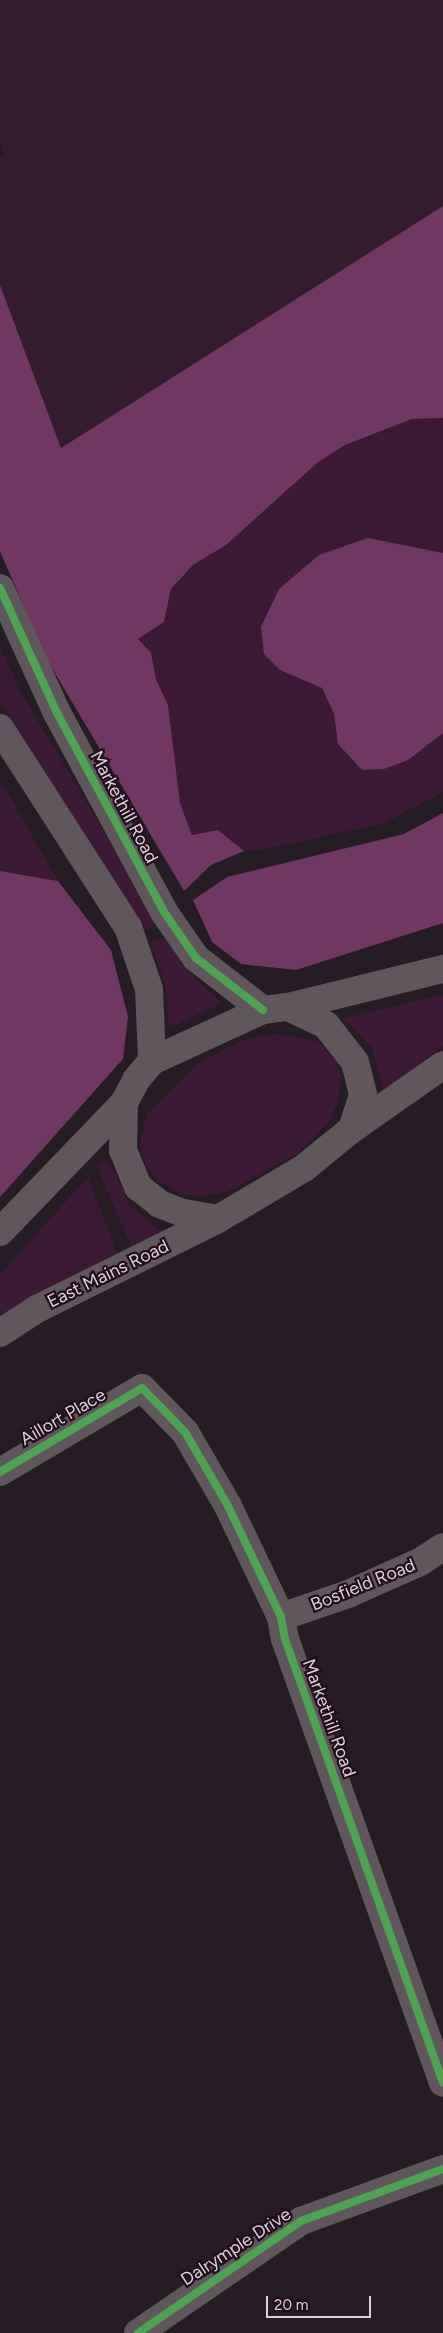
<!DOCTYPE html>
<style>
body{margin:0}
#map{position:relative;width:443px;height:2333px;overflow:hidden;background:#261c24;font-family:Figtree,sans-serif}
div>[style]{position:absolute}
.built>*{inset:0;background:#341c2e}
.green>*{inset:0;background:#3c1934}
.forest>*{inset:0;background:#6f3761}
.minor>*{height:28px;margin:-14px;padding:0 14px;transform-origin:14px;border-radius:14px;background:#60575d}
.tertiary>*{height:28px;margin:-14px;padding:0 14px;transform-origin:14px;border-radius:14px;background:#60575d}
.secondary>*{height:28px;margin:-14px;padding:0 14px;transform-origin:14px;border-radius:14px;background:#60575d}
.cycleway>*{height:8px;margin:-4px;padding:0 4px;transform-origin:4px;border-radius:4px;background:#4ca352}
span{translate:-50% -50%;white-space:nowrap;text-align:center;line-height:1.15;-webkit-text-stroke:4.5px #210e1c;paint-order:stroke}
.street-label{font-size:18px;color:#ded0d9}
.scale{position:absolute;left:266px;top:2296px;width:105px;height:22px;box-sizing:border-box;border:2px solid #ded0d9;border-top:0;padding-left:6px;font-size:15px;line-height:18px;white-space:nowrap;color:#ded0d9;-webkit-text-stroke:4px #210e1c;paint-order:stroke}
</style>
<div id="map">
<div class="built">
<i style="clip-path:polygon(0 0,443px 0,443px 206px,61px 448px,0 285px,0 156px,4px 154px,0 143px)"></i>
</div>
<div class="green">
<i style="clip-path:polygon(443px 418px,443px 792px,385px 823px,262px 850px,244px 851px,218px 830px,192px 835px,180px 803px,168px 705px,156px 679px,151px 653px,138px 639px,164px 622px,171px 589px,193px 565px,226px 545px,317px 463px,345px 445px,412px 419px)"></i>
<i style="clip-path:polygon(0 646px,20px 691px,159px 923px,144px 930px,0 701px)"></i>
<i style="clip-path:polygon(0 779px,58px 881px,0 871px)"></i>
<i style="clip-path:polygon(166px 936px,194px 977px,222px 1003px,169px 1028px,165px 985px,150px 941px)"></i>
<i style="clip-path:polygon(443px 995px,443px 1046px,383px 1091px,372px 1048px,342px 1018px)"></i>
<i style="clip-path:polygon(280px 1034px,317px 1041px,337px 1061px,341px 1079px,338px 1102px,328px 1124px,296px 1154px,227px 1192px,198px 1196px,179px 1194px,159px 1181px,146px 1165px,139px 1145px,147px 1114px,196px 1065px,244px 1039px)"></i>
<i style="clip-path:polygon(106px 1160px,113px 1168px,130px 1206px,162px 1232px,133px 1250px,97px 1167px)"></i>
<i style="clip-path:polygon(88px 1177px,117px 1252px,0 1319px,0 1274px)"></i>
</div>
<div class="forest">
<i style="clip-path:polygon(443px 206px,443px 418px,412px 419px,345px 445px,317px 463px,226px 545px,193px 565px,171px 589px,164px 622px,138px 639px,151px 653px,156px 679px,168px 705px,180px 803px,192px 835px,218px 830px,244px 851px,211px 865px,184px 891px,46px 658px,0 551px,0 285px,61px 448px)"></i>
<i style="clip-path:polygon(368px 538px,443px 553px,443px 733px,408px 760px,384px 769px,362px 770px,338px 744px,334px 714px,322px 688px,280px 670px,264px 654px,261px 627px,279px 589px,319px 555px)"></i>
<i style="clip-path:polygon(443px 813px,443px 923px,296px 970px,241px 964px,212px 942px,193px 900px,227px 877px,404px 834px)"></i>
<i style="clip-path:polygon(0 871px,58px 881px,111px 950px,128px 1017px,123px 1059px,0 1197px)"></i>
</div>
<div class="minor">
<i style="left:0;top:1472px;width:165px;rotate:-30.6deg"></i>
<i style="left:142px;top:1388px;width:62px;rotate:45.7deg"></i>
<i style="left:185px;top:1432px;width:86px;rotate:59.8deg"></i>
<i style="left:228px;top:1506px;width:123px;rotate:64.5deg"></i>
<i style="left:281px;top:1617px;width:22px;rotate:80deg"></i>
<i style="left:285px;top:1639px;width:471px;rotate:70.4deg"></i>
<i style="left:281px;top:1617px;width:71px;rotate:-18.9deg"></i>
<i style="left:348px;top:1594px;width:79px;rotate:-24deg"></i>
<i style="left:420px;top:1562px;width:27px;rotate:-33deg"></i>
<i style="left:138px;top:2333px;width:198px;rotate:-34.5deg"></i>
<i style="left:301px;top:2221px;width:151px;rotate:-20.1deg"></i>
</div>
<div class="tertiary">
<i style="left:0;top:588px;width:137px;rotate:65.5deg"></i>
<i style="left:57px;top:713px;width:226px;rotate:61.7deg"></i>
<i style="left:164px;top:912px;width:56px;rotate:55.2deg"></i>
<i style="left:196px;top:958px;width:85px;rotate:37.8deg"></i>
<i style="left:0;top:728px;width:237px;rotate:57.3deg"></i>
<i style="left:128px;top:927px;width:65px;rotate:71.3deg"></i>
<i style="left:149px;top:989px;width:72px;rotate:87.6deg"></i>
</div>
<div class="secondary">
<i style="left:288px;top:1007px;width:42px;rotate:25.3deg"></i>
<i style="left:326px;top:1025px;width:47px;rotate:51.9deg"></i>
<i style="left:355px;top:1062px;width:34px;rotate:76deg"></i>
<i style="left:363px;top:1095px;width:36px;rotate:108deg"></i>
<i style="left:352px;top:1129px;width:62px;rotate:140.9deg"></i>
<i style="left:304px;top:1168px;width:100px;rotate:149.3deg"></i>
<i style="left:218px;top:1219px;width:36px;rotate:-170deg"></i>
<i style="left:183px;top:1213px;width:25px;rotate:-159deg"></i>
<i style="left:160px;top:1204px;width:28px;rotate:-142deg"></i>
<i style="left:138px;top:1187px;width:40px;rotate:-112deg"></i>
<i style="left:123px;top:1150px;width:47px;rotate:-88.8deg"></i>
<i style="left:124px;top:1103px;width:26px;rotate:-62deg"></i>
<i style="left:136px;top:1080px;width:25px;rotate:-50deg"></i>
<i style="left:152px;top:1061px;width:122px;rotate:-24.7deg"></i>
<i style="left:263px;top:1010px;width:25px;rotate:-7deg"></i>
<i style="left:288px;top:1007px;width:160px;rotate:-13.8deg"></i>
<i style="left:352px;top:1129px;width:111px;rotate:-35.1deg"></i>
<i style="left:0;top:1232px;width:179px;rotate:-46.1deg"></i>
<i style="left:0;top:1333px;width:44px;rotate:-33deg"></i>
<i style="left:37px;top:1309px;width:202px;rotate:-26.4deg"></i>
</div>
<div class="cycleway">
<i style="left:0;top:588px;width:137px;rotate:65.5deg"></i>
<i style="left:57px;top:713px;width:226px;rotate:61.7deg"></i>
<i style="left:164px;top:912px;width:56px;rotate:55.2deg"></i>
<i style="left:196px;top:958px;width:85px;rotate:37.8deg"></i>
<i style="left:0;top:1472px;width:165px;rotate:-30.6deg"></i>
<i style="left:142px;top:1388px;width:62px;rotate:45.7deg"></i>
<i style="left:185px;top:1432px;width:86px;rotate:59.8deg"></i>
<i style="left:228px;top:1506px;width:123px;rotate:64.5deg"></i>
<i style="left:281px;top:1617px;width:22px;rotate:80deg"></i>
<i style="left:285px;top:1639px;width:471px;rotate:70.4deg"></i>
<i style="left:138px;top:2333px;width:198px;rotate:-34.5deg"></i>
<i style="left:301px;top:2221px;width:151px;rotate:-20.1deg"></i>
</div>
<div class="street-label">
<span style="left:124px;top:807px;rotate:62deg">Markethill Road</span>
<span style="left:108px;top:1274px;rotate:-26deg">East Mains Road</span>
<span style="left:63px;top:1417px;rotate:-30deg">Aillort Place</span>
<span style="left:363px;top:1585px;rotate:-22deg">Bosfield Road</span>
<span style="left:329px;top:1718px;rotate:70deg">Markethill Road</span>
<span style="left:236px;top:2247px;rotate:-33deg">Dalrymple Drive</span>
</div>
<div class="scale">20 m</div>
</div>
